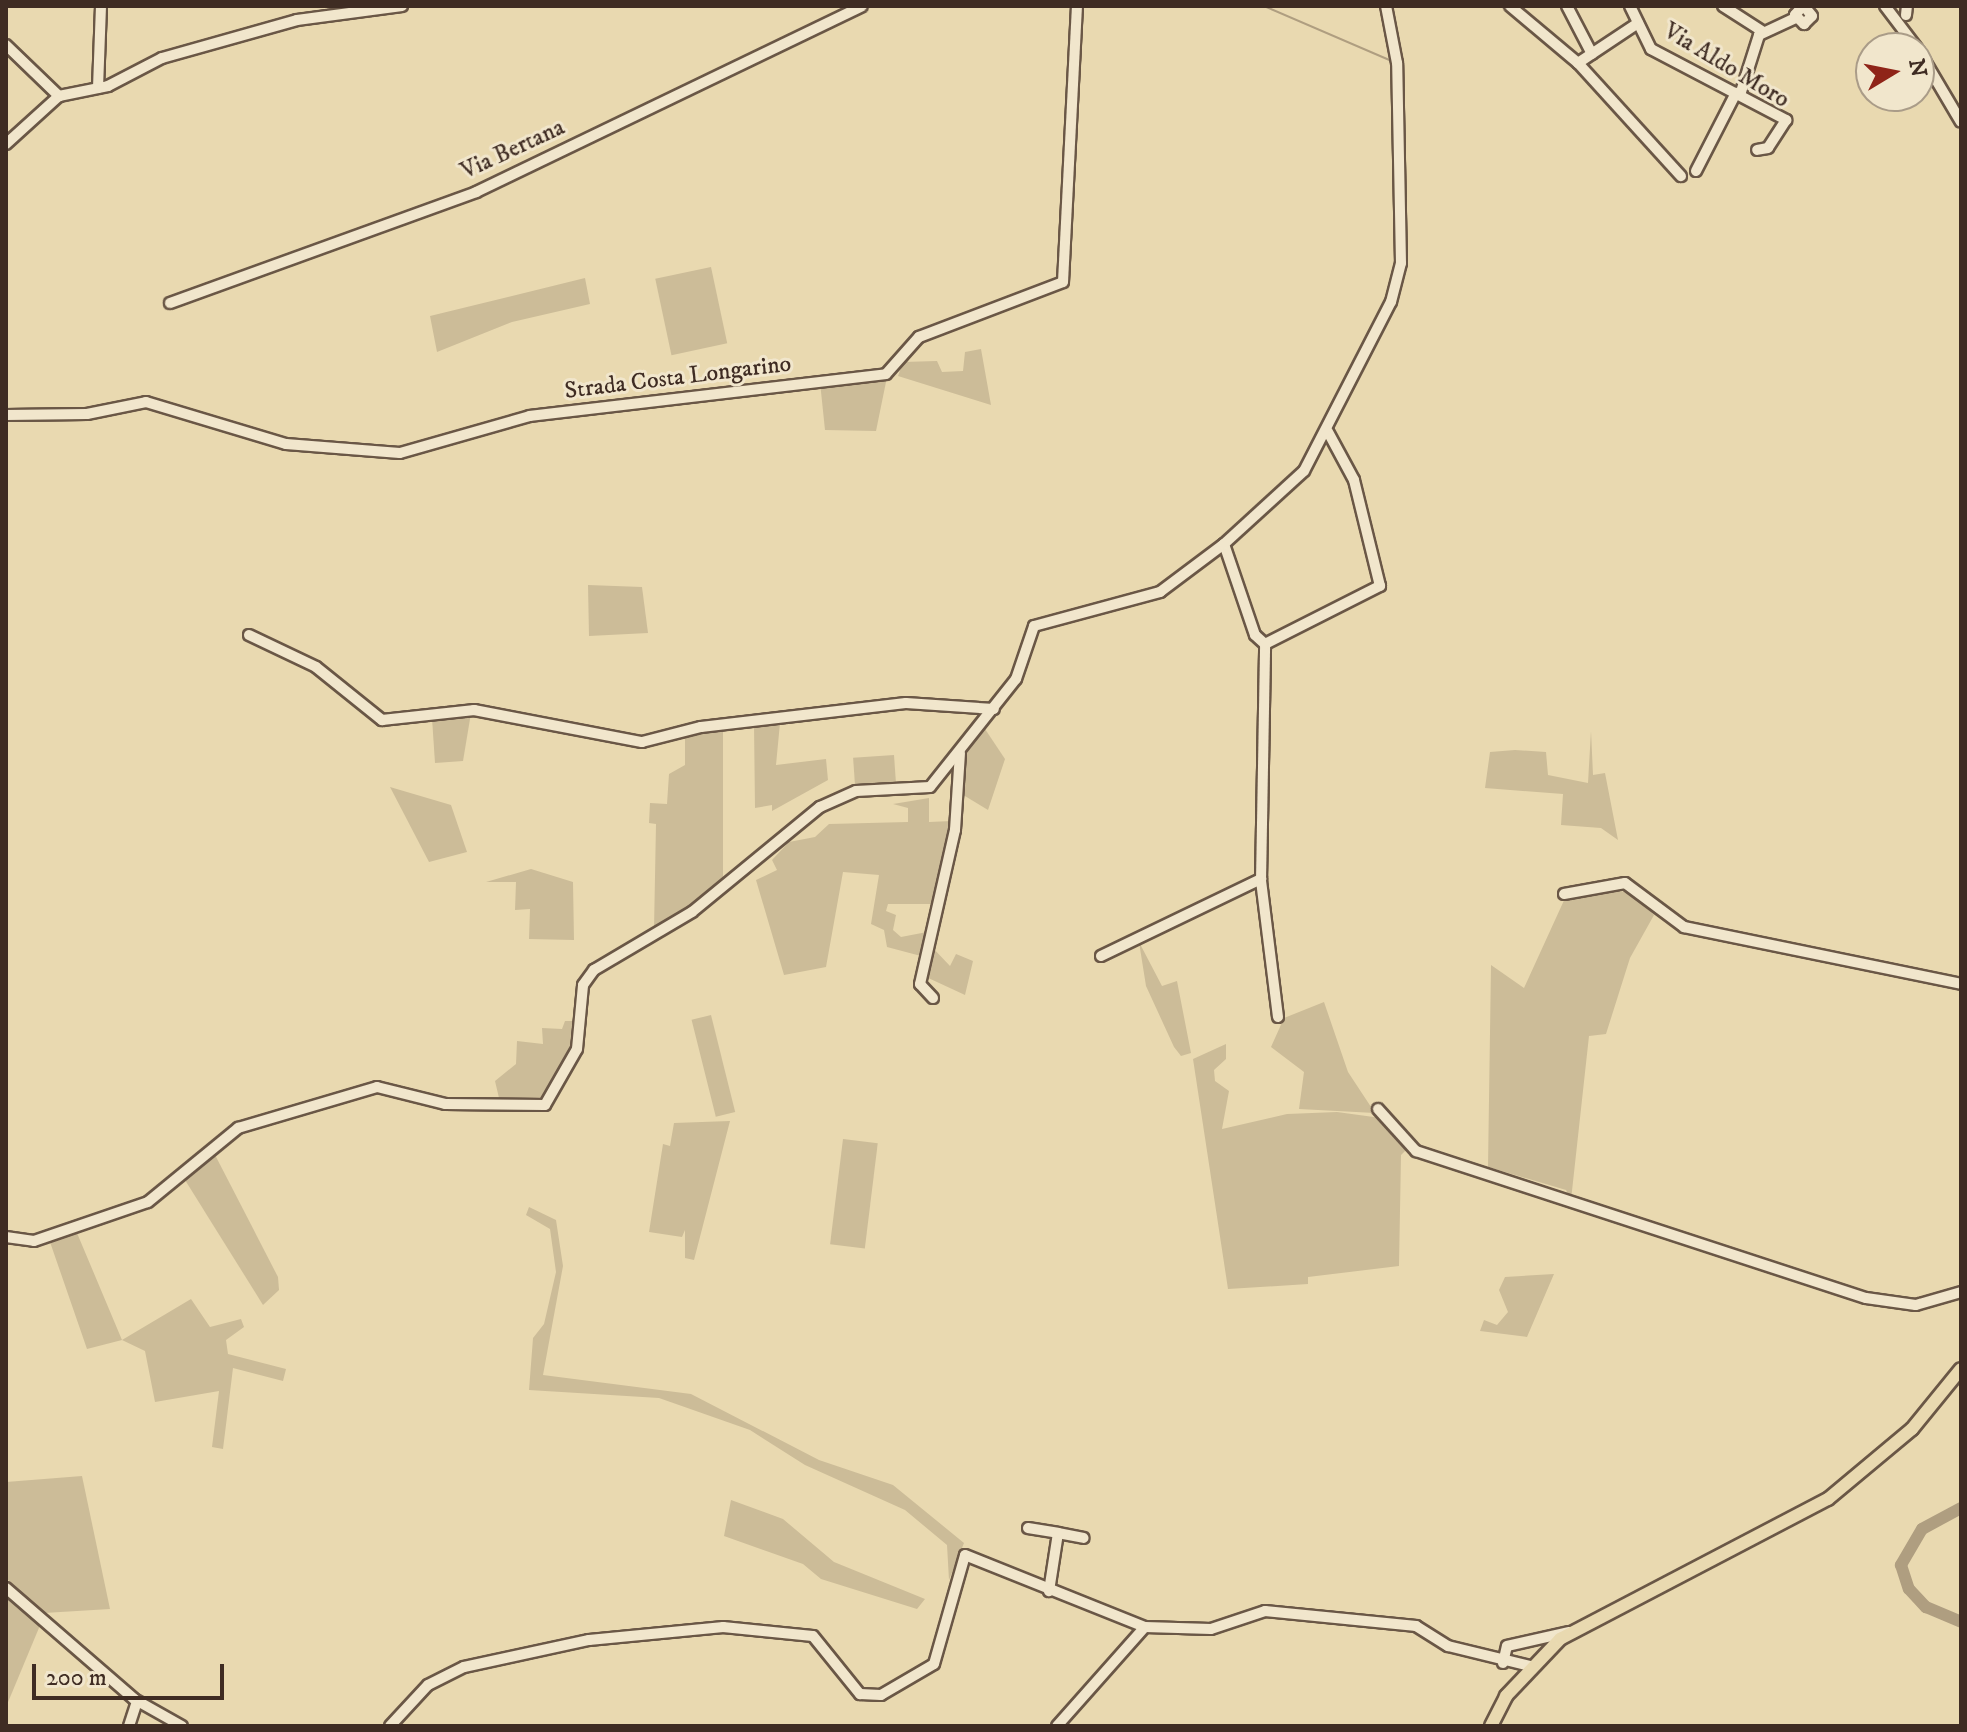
<!DOCTYPE html>
<style>
body{margin:0}
#map{position:relative;width:1967px;height:1732px;overflow:hidden;background:#e9d9b0;font-family:"IM FELL DW Pica",serif}
div>[style]{position:absolute}
.green>*{inset:0;background:#ccbc98;transform-origin:0 0}
.stream>*{height:2px;margin:-1px;padding:0 1px;transform-origin:1px;border-radius:1px;background:#af9e80}
.river>*{height:12px;margin:-6px;padding:0 6px;transform-origin:6px;border-radius:6px;background:#af9e80}
.roads{filter:drop-shadow(2px 0 #6a5746) drop-shadow(-2px 0 #6a5746) drop-shadow(0 2px #6a5746) drop-shadow(0 -2px #6a5746)}
.minor>*{height:10px;margin:-5px;padding:0 5px;transform-origin:5px;border-radius:5px;background:#f1e6cc}
.major>*{height:12px;margin:-6px;padding:0 6px;transform-origin:6px;border-radius:6px;background:#e9d9b0}
span{translate:-50% -50%;white-space:nowrap;text-align:center;line-height:1.15;-webkit-text-stroke:6px #f1e6cc;paint-order:stroke}
.street-label{font-size:24px;color:#3f2c23}
.frame{position:absolute;inset:0;border:8px solid #3f2c23;pointer-events:none}
.north{position:absolute;left:1855px;top:32px;width:80px;height:80px;box-sizing:border-box;background:#f1e6cc;border:2px solid #aa9c88;border-radius:50%;rotate:80deg;font-size:22px;font-weight:700;line-height:32px;text-align:center;color:#3f2c23}
.north::after{content:'';display:block;margin:auto;width:28px;height:36px;background:#8f2418;clip-path:polygon(50% 0,100% 100%,50% 72%,0 100%)}
.scale{position:absolute;left:32px;top:1664px;width:192px;height:36px;box-sizing:border-box;border:4px solid #3f2c23;border-top:0;padding-left:10px;font-size:24px;line-height:28px;white-space:nowrap;color:#3f2c23;-webkit-text-stroke:6px #f1e6cc;paint-order:stroke}
</style>
<div id="map">
<div class="green">
<i style="left:711px;top:267px;width:78px;height:57px;rotate:78deg"></i>
<i style="clip-path:polygon(585px 278px,590px 304px,512px 322px,437px 352px,430px 316px)"></i>
<i style="clip-path:polygon(981px 349px,991px 405px,898px 376px,903px 362px,937px 361px,942px 372px,963px 371px,965px 352px)"></i>
<i style="clip-path:polygon(887px 377px,876px 431px,825px 430px,820px 382px)"></i>
<i style="clip-path:polygon(588px 585px,642px 587px,648px 633px,589px 636px)"></i>
<i style="clip-path:polygon(471px 713px,463px 761px,435px 763px,432px 718px)"></i>
<i style="clip-path:polygon(780px 723px,776px 765px,826px 759px,828px 780px,772px 811px,772px 805px,755px 808px,754px 725px)"></i>
<i style="clip-path:polygon(723px 727px,723px 883px,654px 929px,656px 824px,649px 823px,650px 803px,667px 804px,669px 774px,685px 765px,685px 736px)"></i>
<i style="clip-path:polygon(985px 729px,1005px 759px,988px 810px,960px 793px,965px 753px)"></i>
<i style="clip-path:polygon(1591px 731px,1593px 775px,1605px 773px,1618px 840px,1601px 828px,1561px 825px,1563px 794px,1485px 788px,1490px 752px,1515px 750px,1546px 752px,1548px 775px,1588px 783px)"></i>
<i style="left:894px;top:755px;width:31px;height:41px;rotate:86deg"></i>
<i style="clip-path:polygon(390px 787px,451px 805px,467px 852px,429px 862px)"></i>
<i style="clip-path:polygon(929px 798px,929px 822px,952px 821px,934px 904px,888px 904px,886px 911px,896px 915px,893px 930px,901px 937px,927px 932px,921px 956px,887px 947px,884px 930px,871px 924px,879px 875px,843px 872px,826px 967px,784px 975px,756px 880px,777px 870px,772px 860px,789px 842px,815px 837px,829px 824px,908px 822px,908px 808px,893px 804px)"></i>
<i style="clip-path:polygon(531px 869px,573px 882px,574px 940px,529px 939px,530px 909px,515px 910px,516px 882px,486px 882px)"></i>
<i style="clip-path:polygon(1600px 889px,1634px 893px,1654px 915px,1630px 958px,1606px 1034px,1589px 1036px,1571px 1200px,1566px 1190px,1488px 1167px,1491px 965px,1524px 988px,1566px 896px)"></i>
<i style="clip-path:polygon(1139px 942px,1162px 986px,1177px 981px,1191px 1053px,1181px 1056px,1174px 1047px,1146px 986px)"></i>
<i style="clip-path:polygon(931px 946px,950px 966px,956px 954px,973px 961px,965px 995px,924px 976px)"></i>
<i style="clip-path:polygon(1324px 1002px,1348px 1072px,1375px 1113px,1299px 1109px,1304px 1072px,1271px 1047px,1284px 1018px)"></i>
<i style="left:711px;top:1015px;width:100px;height:20px;rotate:76deg"></i>
<i style="clip-path:polygon(565px 1021px,578px 1021px,575px 1039px,543px 1099px,499px 1098px,495px 1081px,516px 1064px,517px 1041px,543px 1044px,542px 1028px,562px 1029px)"></i>
<i style="clip-path:polygon(1226px 1044px,1226px 1059px,1214px 1070px,1215px 1081px,1229px 1091px,1222px 1129px,1287px 1114px,1337px 1112px,1381px 1118px,1407px 1149px,1401px 1155px,1399px 1266px,1308px 1277px,1308px 1284px,1228px 1289px,1193px 1059px)"></i>
<i style="clip-path:polygon(730px 1121px,694px 1260px,685px 1258px,685px 1230px,682px 1237px,649px 1232px,663px 1144px,670px 1146px,674px 1123px)"></i>
<i style="left:843px;top:1139px;width:35px;height:106px;rotate:7deg"></i>
<i style="clip-path:polygon(213px 1151px,278px 1277px,279px 1290px,263px 1305px,185px 1180px)"></i>
<i style="clip-path:polygon(529px 1207px,556px 1220px,563px 1266px,543px 1375px,691px 1394px,819px 1460px,893px 1485px,964px 1543px,949px 1580px,947px 1545px,905px 1510px,805px 1465px,750px 1430px,659px 1398px,529px 1390px,533px 1338px,544px 1324px,556px 1272px,550px 1229px,526px 1215px)"></i>
<i style="clip-path:polygon(77px 1233px,122px 1340px,191px 1299px,210px 1327px,241px 1319px,244px 1327px,226px 1340px,228px 1354px,286px 1369px,283px 1381px,233px 1368px,223px 1449px,212px 1447px,219px 1391px,155px 1402px,145px 1351px,122px 1340px,87px 1349px,50px 1242px)"></i>
<i style="clip-path:polygon(1554px 1274px,1527px 1337px,1480px 1331px,1484px 1320px,1497px 1325px,1508px 1312px,1499px 1290px,1505px 1277px)"></i>
<i style="clip-path:polygon(82px 1476px,110px 1609px,44px 1613px,6px 1578px,6px 1482px)"></i>
<i style="clip-path:polygon(731px 1500px,783px 1519px,834px 1562px,925px 1599px,917px 1609px,821px 1579px,803px 1564px,724px 1536px)"></i>
<i style="clip-path:polygon(6px 1592px,41px 1623px,6px 1707px)"></i>
</div>
<div class="stream">
<i style="left:1264px;top:6px;width:139px;rotate:23.3deg"></i>
</div>
<div class="river">
<i style="left:1961px;top:1508px;width:44px;rotate:151.7deg"></i>
<i style="left:1922px;top:1529px;width:42px;rotate:120.3deg"></i>
<i style="left:1901px;top:1565px;width:25px;rotate:72deg"></i>
<i style="left:1909px;top:1589px;width:25px;rotate:47deg"></i>
<i style="left:1926px;top:1607px;width:38px;rotate:23deg"></i>
</div>
<div class="roads">
<div class="minor">
<i style="left:1510px;top:6px;width:89px;rotate:40deg"></i>
<i style="left:1578px;top:63px;width:153px;rotate:47.7deg"></i>
<i style="left:1567px;top:6px;width:54px;rotate:62.5deg"></i>
<i style="left:1630px;top:6px;width:48px;rotate:64deg"></i>
<i style="left:1651px;top:49px;width:153px;rotate:27.7deg"></i>
<i style="left:1786px;top:120px;width:33px;rotate:123deg"></i>
<i style="left:1768px;top:148px;width:11px;rotate:170deg"></i>
<i style="left:1723px;top:6px;width:46px;rotate:32.7deg"></i>
<i style="left:1803px;top:6px;width:12px;rotate:132deg"></i>
<i style="left:1795px;top:15px;width:13px;rotate:45deg"></i>
<i style="left:1804px;top:24px;width:11px;rotate:-45deg"></i>
<i style="left:1812px;top:16px;width:13px;rotate:-129deg"></i>
<i style="left:1885px;top:6px;width:53px;rotate:52.7deg"></i>
<i style="left:1906px;top:15px;width:9px;rotate:-84deg"></i>
<i style="left:6px;top:45px;width:74px;rotate:43.9deg"></i>
<i style="left:1919px;top:51px;width:82px;rotate:59.4deg"></i>
<i style="left:1578px;top:63px;width:72px;rotate:-33.7deg"></i>
<i style="left:98px;top:88px;width:82px;rotate:-87.9deg"></i>
<i style="left:1740px;top:95px;width:63px;rotate:-72.4deg"></i>
<i style="left:1759px;top:35px;width:40px;rotate:-25deg"></i>
<i style="left:6px;top:144px;width:72px;rotate:-42.2deg"></i>
<i style="left:59px;top:96px;width:50px;rotate:-11.5deg"></i>
<i style="left:108px;top:86px;width:61px;rotate:-27.4deg"></i>
<i style="left:162px;top:58px;width:140px;rotate:-15.7deg"></i>
<i style="left:297px;top:20px;width:106px;rotate:-7.6deg"></i>
<i style="left:1696px;top:171px;width:88px;rotate:-62.9deg"></i>
<i style="left:170px;top:303px;width:326px;rotate:-19.9deg"></i>
<i style="left:476px;top:192px;width:428px;rotate:-25.7deg"></i>
<i style="left:6px;top:415px;width:81px;rotate:-0.7deg"></i>
<i style="left:87px;top:414px;width:60px;rotate:-11.5deg"></i>
<i style="left:146px;top:402px;width:146px;rotate:16.7deg"></i>
<i style="left:286px;top:444px;width:114px;rotate:4.5deg"></i>
<i style="left:400px;top:453px;width:135px;rotate:-15.9deg"></i>
<i style="left:530px;top:416px;width:358px;rotate:-6.7deg"></i>
<i style="left:886px;top:374px;width:50px;rotate:-48.3deg"></i>
<i style="left:919px;top:337px;width:154px;rotate:-20.9deg"></i>
<i style="left:1063px;top:282px;width:276px;rotate:-87.1deg"></i>
<i style="left:1224px;top:544px;width:96px;rotate:71.2deg"></i>
<i style="left:1255px;top:635px;width:13px;rotate:42deg"></i>
<i style="left:249px;top:635px;width:74px;rotate:25.5deg"></i>
<i style="left:316px;top:667px;width:85px;rotate:38.8deg"></i>
<i style="left:382px;top:720px;width:93px;rotate:-6.2deg"></i>
<i style="left:474px;top:710px;width:171px;rotate:10.8deg"></i>
<i style="left:642px;top:742px;width:61px;rotate:-14.3deg"></i>
<i style="left:701px;top:727px;width:206px;rotate:-6.7deg"></i>
<i style="left:906px;top:703px;width:88px;rotate:3.9deg"></i>
<i style="left:1564px;top:894px;width:62px;rotate:-10.2deg"></i>
<i style="left:1625px;top:883px;width:74px;rotate:36.7deg"></i>
<i style="left:1684px;top:927px;width:283px;rotate:11.6deg"></i>
<i style="left:1101px;top:956px;width:178px;rotate:-25.7deg"></i>
<i style="left:933px;top:998px;width:19px;rotate:-133deg"></i>
<i style="left:920px;top:984px;width:158px;rotate:-77.2deg"></i>
<i style="left:955px;top:830px;width:77px;rotate:-86.3deg"></i>
<i style="left:1278px;top:1017px;width:137px;rotate:-97.1deg"></i>
<i style="left:1261px;top:881px;width:237px;rotate:-89deg"></i>
<i style="left:1265px;top:644px;width:129px;rotate:-26.8deg"></i>
<i style="left:1380px;top:586px;width:109px;rotate:-103.8deg"></i>
<i style="left:1354px;top:480px;width:55px;rotate:-118.4deg"></i>
<i style="left:1378px;top:1109px;width:57px;rotate:47.9deg"></i>
<i style="left:1416px;top:1151px;width:473px;rotate:18.1deg"></i>
<i style="left:1866px;top:1298px;width:50px;rotate:8deg"></i>
<i style="left:1916px;top:1305px;width:47px;rotate:-16.1deg"></i>
<i style="left:6px;top:1237px;width:28px;rotate:8deg"></i>
<i style="left:34px;top:1241px;width:120px;rotate:-18.9deg"></i>
<i style="left:148px;top:1202px;width:117px;rotate:-39.4deg"></i>
<i style="left:238px;top:1128px;width:145px;rotate:-16.4deg"></i>
<i style="left:377px;top:1087px;width:70px;rotate:14deg"></i>
<i style="left:445px;top:1104px;width:100px;rotate:0.6deg"></i>
<i style="left:545px;top:1105px;width:64px;rotate:-60.3deg"></i>
<i style="left:577px;top:1049px;width:64px;rotate:-84.6deg"></i>
<i style="left:583px;top:985px;width:19px;rotate:-54deg"></i>
<i style="left:594px;top:970px;width:114px;rotate:-30.6deg"></i>
<i style="left:692px;top:912px;width:166px;rotate:-39.4deg"></i>
<i style="left:820px;top:807px;width:39px;rotate:-24deg"></i>
<i style="left:856px;top:791px;width:74px;rotate:-3.1deg"></i>
<i style="left:930px;top:787px;width:138px;rotate:-51.5deg"></i>
<i style="left:1016px;top:679px;width:56px;rotate:-71.2deg"></i>
<i style="left:1034px;top:626px;width:131px;rotate:-15.1deg"></i>
<i style="left:1160px;top:592px;width:80px;rotate:-36.9deg"></i>
<i style="left:1224px;top:544px;width:108px;rotate:-42.4deg"></i>
<i style="left:1304px;top:471px;width:190px;rotate:-62.8deg"></i>
<i style="left:1391px;top:302px;width:40px;rotate:-75.6deg"></i>
<i style="left:1401px;top:263px;width:200px;rotate:-91.1deg"></i>
<i style="left:1397px;top:63px;width:58px;rotate:-100.9deg"></i>
<i style="left:1028px;top:1528px;width:30px;rotate:9deg"></i>
<i style="left:1058px;top:1533px;width:59px;rotate:98.8deg"></i>
<i style="left:1058px;top:1533px;width:26px;rotate:11deg"></i>
<i style="left:6px;top:1588px;width:169px;rotate:40.9deg"></i>
<i style="left:134px;top:1699px;width:55px;rotate:29.4deg"></i>
<i style="left:1503px;top:1663px;width:17px;rotate:-77deg"></i>
<i style="left:1507px;top:1646px;width:64px;rotate:-12.7deg"></i>
<i style="left:129px;top:1726px;width:25px;rotate:-72deg"></i>
<i style="left:390px;top:1726px;width:56px;rotate:-47.2deg"></i>
<i style="left:428px;top:1685px;width:40px;rotate:-26.6deg"></i>
<i style="left:464px;top:1667px;width:128px;rotate:-12.2deg"></i>
<i style="left:589px;top:1640px;width:135px;rotate:-5.5deg"></i>
<i style="left:723px;top:1627px;width:90px;rotate:5.7deg"></i>
<i style="left:813px;top:1636px;width:75px;rotate:51deg"></i>
<i style="left:860px;top:1694px;width:21px;rotate:3deg"></i>
<i style="left:881px;top:1695px;width:61px;rotate:-30.3deg"></i>
<i style="left:934px;top:1664px;width:113px;rotate:-74.1deg"></i>
<i style="left:965px;top:1555px;width:194px;rotate:21.8deg"></i>
<i style="left:1057px;top:1726px;width:132px;rotate:-48.4deg"></i>
<i style="left:1145px;top:1627px;width:66px;rotate:1.7deg"></i>
<i style="left:1211px;top:1629px;width:57px;rotate:-18.4deg"></i>
<i style="left:1265px;top:1611px;width:152px;rotate:5.7deg"></i>
<i style="left:1416px;top:1626px;width:38px;rotate:32deg"></i>
<i style="left:1448px;top:1646px;width:84px;rotate:13.7deg"></i>
</div>
<div class="major">
<i style="left:1491px;top:1726px;width:34px;rotate:-63deg"></i>
<i style="left:1506px;top:1696px;width:79px;rotate:-46.5deg"></i>
<i style="left:1560px;top:1639px;width:302px;rotate:-27.6deg"></i>
<i style="left:1828px;top:1499px;width:109px;rotate:-39.8deg"></i>
<i style="left:1912px;top:1429px;width:77px;rotate:-50.8deg"></i>
</div>
</div>
<div class="street-label">
<span style="left:1726px;top:66px;rotate:31deg">Via Aldo Moro</span>
<span style="left:513px;top:150px;rotate:-25deg">Via Bertana</span>
<span style="left:678px;top:378px;rotate:-7deg">Strada Costa Longarino</span>
</div>
<div class="frame"></div>
<div class="north">N</div>
<div class="scale">200 m</div>
</div>
